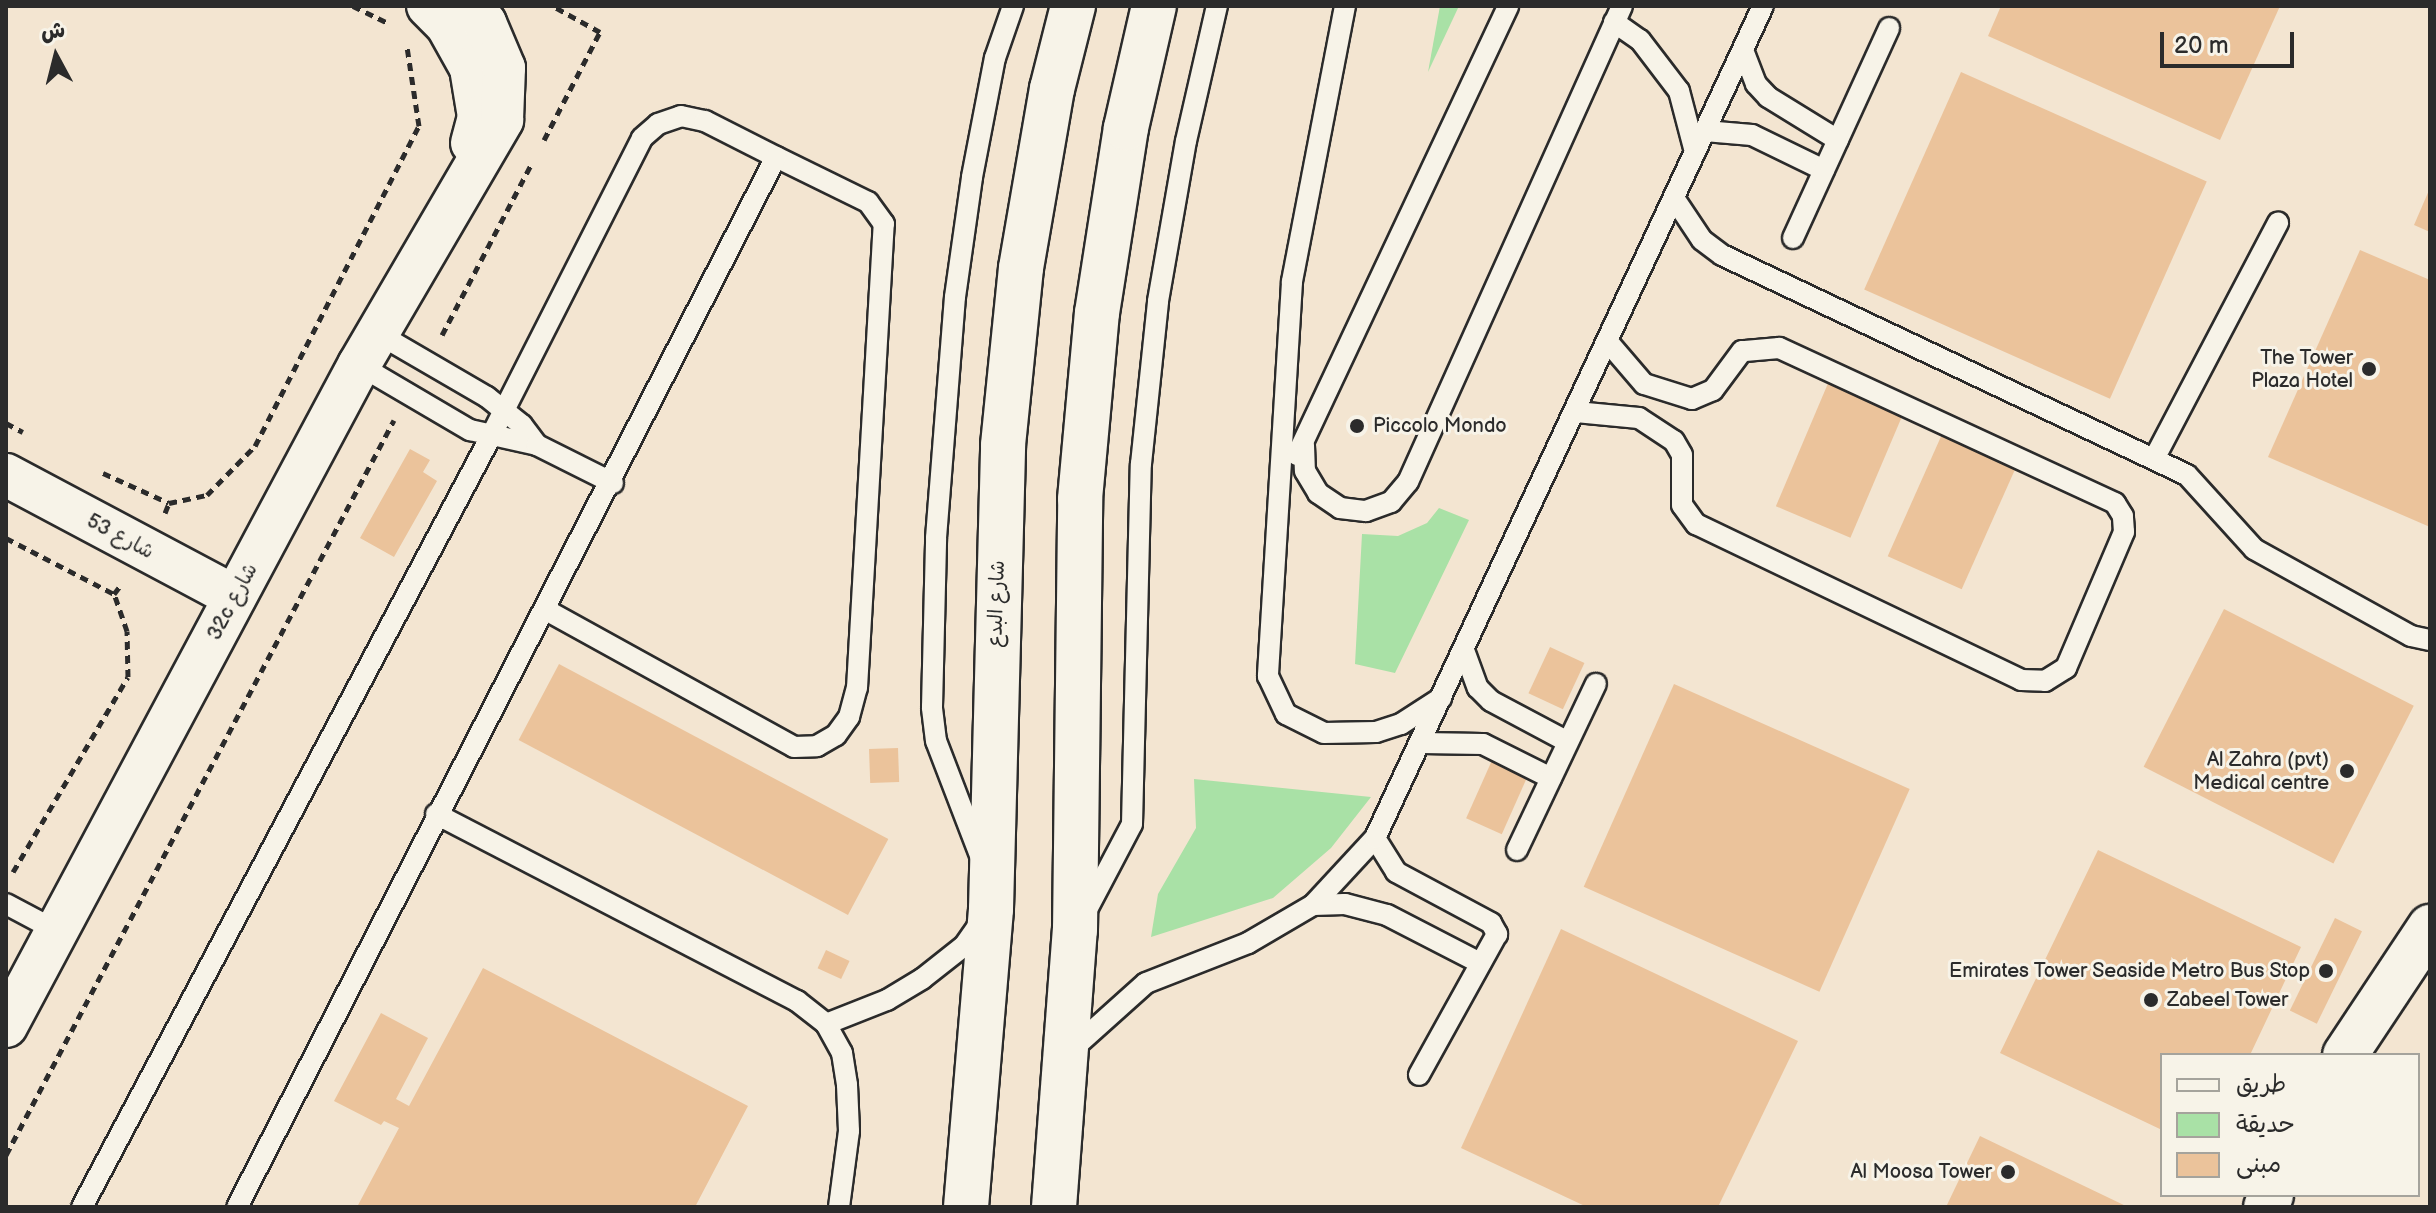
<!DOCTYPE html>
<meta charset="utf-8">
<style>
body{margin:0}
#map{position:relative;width:2436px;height:1213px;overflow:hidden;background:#f3e5d1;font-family:"Balsamiq Sans","Playpen Sans Arabic",sans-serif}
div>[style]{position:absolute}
.green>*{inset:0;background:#a9e1a6}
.building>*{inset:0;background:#ebc39b;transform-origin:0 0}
.path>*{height:5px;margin-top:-2.5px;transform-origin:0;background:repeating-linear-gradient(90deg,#2b2b2b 0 8px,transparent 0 14px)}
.roads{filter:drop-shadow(2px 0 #2b2b2b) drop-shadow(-2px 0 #2b2b2b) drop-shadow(0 2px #2b2b2b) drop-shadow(0 -2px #2b2b2b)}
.service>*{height:20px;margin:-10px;padding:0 10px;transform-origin:10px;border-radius:10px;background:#f7f3e8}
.minor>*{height:42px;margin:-21px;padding:0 21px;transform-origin:21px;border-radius:21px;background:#f7f3e8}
.tertiary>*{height:44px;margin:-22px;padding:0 22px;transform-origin:22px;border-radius:22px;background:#f7f3e8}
.secondary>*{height:44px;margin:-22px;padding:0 22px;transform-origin:22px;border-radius:22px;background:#f7f3e8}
.dots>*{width:22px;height:22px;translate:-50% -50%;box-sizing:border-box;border:4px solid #f7f3e8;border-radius:50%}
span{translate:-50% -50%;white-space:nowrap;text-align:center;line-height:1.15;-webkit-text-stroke:6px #f7f3e8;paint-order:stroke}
.poi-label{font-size:20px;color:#2b2b2b}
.right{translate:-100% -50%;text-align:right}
.left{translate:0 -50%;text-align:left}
.street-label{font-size:20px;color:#2b2b2b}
.frame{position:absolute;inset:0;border:8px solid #2b2b2b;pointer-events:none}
.legend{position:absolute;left:2160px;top:1053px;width:260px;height:144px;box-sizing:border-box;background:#f7f3e8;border:2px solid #a5a39c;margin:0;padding:10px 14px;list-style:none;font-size:24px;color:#2b2b2b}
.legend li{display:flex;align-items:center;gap:16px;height:40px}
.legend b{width:40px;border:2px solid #a5a39c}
.north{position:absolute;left:16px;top:16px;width:80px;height:80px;-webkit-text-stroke:6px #f7f3e8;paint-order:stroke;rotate:353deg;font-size:22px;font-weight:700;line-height:32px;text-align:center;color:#2b2b2b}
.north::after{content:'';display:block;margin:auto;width:28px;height:36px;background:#2b2b2b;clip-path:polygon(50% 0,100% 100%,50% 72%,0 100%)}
.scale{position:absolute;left:2160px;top:32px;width:134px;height:36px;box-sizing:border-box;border:4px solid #2b2b2b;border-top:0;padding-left:10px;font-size:24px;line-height:28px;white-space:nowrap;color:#2b2b2b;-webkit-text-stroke:6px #f7f3e8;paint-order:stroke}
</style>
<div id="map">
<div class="green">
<i style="clip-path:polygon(1440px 6px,1459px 6px,1428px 72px)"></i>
<i style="clip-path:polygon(1439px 508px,1469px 520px,1395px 673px,1355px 664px,1362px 534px,1398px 536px,1427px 523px)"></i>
<i style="clip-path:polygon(1194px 779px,1371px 797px,1331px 848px,1273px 898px,1151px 937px,1158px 894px,1196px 828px)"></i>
</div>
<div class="building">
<i style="clip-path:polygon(2001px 6px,2280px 6px,2220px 140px,1988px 36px)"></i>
<i style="left:1961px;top:72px;width:269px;height:238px;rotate:24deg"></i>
<i style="clip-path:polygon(2430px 188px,2430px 232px,2414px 225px)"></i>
<i style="clip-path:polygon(2360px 250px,2430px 280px,2430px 527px,2268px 457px)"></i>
<i style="left:1829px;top:381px;width:81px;height:136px;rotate:23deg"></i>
<i style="left:1943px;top:432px;width:81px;height:136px;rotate:24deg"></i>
<i style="clip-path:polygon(410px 449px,430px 460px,423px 472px,437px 481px,394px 557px,360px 538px)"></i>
<i style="left:2224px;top:609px;width:213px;height:177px;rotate:27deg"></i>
<i style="left:1550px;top:647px;width:38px;height:51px;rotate:25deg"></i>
<i style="left:559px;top:664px;width:373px;height:86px;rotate:28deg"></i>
<i style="left:1674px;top:684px;width:258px;height:222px;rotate:24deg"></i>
<i style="left:898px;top:748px;width:34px;height:29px;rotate:88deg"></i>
<i style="left:1493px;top:758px;width:39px;height:66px;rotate:24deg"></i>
<i style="clip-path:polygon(2098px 850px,2301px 947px,2250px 1055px,2162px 1055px,2162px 1130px,2000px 1053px)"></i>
<i style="left:2335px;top:918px;width:30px;height:103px;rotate:26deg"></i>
<i style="clip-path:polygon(1561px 929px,1798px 1041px,1718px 1207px,1587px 1207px,1461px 1148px)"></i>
<i style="left:826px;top:950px;width:26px;height:20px;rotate:25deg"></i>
<i style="clip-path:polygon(483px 968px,748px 1106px,695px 1207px,357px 1207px,399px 1128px,384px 1121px,381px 1125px,334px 1101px,381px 1013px,428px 1038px,396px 1099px,409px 1106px)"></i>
<i style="clip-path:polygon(1980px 1136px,2128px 1207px,1946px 1207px)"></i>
</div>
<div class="path">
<i style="left:353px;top:6px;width:39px;rotate:26deg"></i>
<i style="left:544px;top:140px;width:122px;rotate:-62.6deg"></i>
<i style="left:600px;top:32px;width:54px;rotate:-151deg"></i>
<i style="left:442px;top:335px;width:194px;rotate:-62.4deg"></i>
<i style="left:6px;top:423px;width:19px;rotate:28deg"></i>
<i style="left:103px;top:473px;width:72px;rotate:24.4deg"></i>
<i style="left:165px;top:513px;width:11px;rotate:-68deg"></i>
<i style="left:169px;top:503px;width:39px;rotate:-12deg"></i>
<i style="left:207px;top:495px;width:69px;rotate:-45.6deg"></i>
<i style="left:255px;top:446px;width:360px;rotate:-62.9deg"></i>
<i style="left:419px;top:126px;width:80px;rotate:-98.6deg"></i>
<i style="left:6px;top:538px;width:122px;rotate:27.4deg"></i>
<i style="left:13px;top:872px;width:226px;rotate:-59.5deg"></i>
<i style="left:128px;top:677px;width:46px;rotate:-91.2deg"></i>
<i style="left:127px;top:631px;width:39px;rotate:-109deg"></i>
<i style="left:114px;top:594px;width:10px;rotate:-53deg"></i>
<i style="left:6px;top:1155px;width:831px;rotate:-62.17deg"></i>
</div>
<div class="roads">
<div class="service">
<i style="left:1345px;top:6px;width:281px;rotate:100.9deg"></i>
<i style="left:1292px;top:282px;width:395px;rotate:93.5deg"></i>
<i style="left:1268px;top:676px;width:42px;rotate:64.7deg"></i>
<i style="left:1286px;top:714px;width:42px;rotate:26.6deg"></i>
<i style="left:1324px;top:733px;width:52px;rotate:-1.1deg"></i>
<i style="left:1376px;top:732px;width:26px;rotate:-18deg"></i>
<i style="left:1401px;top:724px;width:48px;rotate:-33deg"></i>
<i style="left:1614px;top:22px;width:32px;rotate:35deg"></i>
<i style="left:1640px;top:40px;width:64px;rotate:52.6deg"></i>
<i style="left:1679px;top:91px;width:63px;rotate:75.3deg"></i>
<i style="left:1743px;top:50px;width:36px;rotate:69deg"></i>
<i style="left:1756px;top:84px;width:18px;rotate:47deg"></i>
<i style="left:1768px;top:97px;width:82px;rotate:31.6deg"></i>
<i style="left:1705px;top:131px;width:47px;rotate:4.9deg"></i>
<i style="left:1752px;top:135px;width:80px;rotate:25.9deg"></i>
<i style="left:1674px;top:198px;width:50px;rotate:56.3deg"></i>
<i style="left:1702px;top:240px;width:25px;rotate:37deg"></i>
<i style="left:1722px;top:255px;width:514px;rotate:25.32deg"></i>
<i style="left:2187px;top:475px;width:100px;rotate:47.8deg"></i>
<i style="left:2254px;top:549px;width:179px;rotate:29deg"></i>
<i style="left:2411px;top:636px;width:19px;rotate:12deg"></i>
<i style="left:1793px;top:238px;width:231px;rotate:-65.4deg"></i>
<i style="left:377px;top:333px;width:127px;rotate:30.2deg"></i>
<i style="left:487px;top:397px;width:45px;rotate:38.7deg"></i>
<i style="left:522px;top:425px;width:25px;rotate:53deg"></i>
<i style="left:359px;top:365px;width:129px;rotate:30.4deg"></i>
<i style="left:470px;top:430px;width:69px;rotate:12.6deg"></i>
<i style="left:537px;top:445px;width:85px;rotate:26.6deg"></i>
<i style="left:1576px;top:412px;width:63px;rotate:5.4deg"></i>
<i style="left:1639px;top:418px;width:42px;rotate:33.3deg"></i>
<i style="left:1674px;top:441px;width:16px;rotate:60deg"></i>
<i style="left:1682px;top:455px;width:50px;rotate:90deg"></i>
<i style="left:1682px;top:505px;width:24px;rotate:54deg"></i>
<i style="left:1696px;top:524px;width:361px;rotate:25.6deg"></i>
<i style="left:2021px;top:680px;width:24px;rotate:2deg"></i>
<i style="left:2045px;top:681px;width:25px;rotate:-32deg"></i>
<i style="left:2066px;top:668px;width:148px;rotate:-66.9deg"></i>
<i style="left:2124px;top:532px;width:16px;rotate:-94deg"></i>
<i style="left:2123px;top:516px;width:15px;rotate:-122deg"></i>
<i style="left:2115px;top:503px;width:370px;rotate:-155.2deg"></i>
<i style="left:1779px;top:348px;width:37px;rotate:175deg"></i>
<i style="left:1742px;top:351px;width:49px;rotate:126.6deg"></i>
<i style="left:1713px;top:390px;width:23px;rotate:157deg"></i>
<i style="left:1692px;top:399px;width:50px;rotate:-162.6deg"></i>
<i style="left:1644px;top:384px;width:55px;rotate:-130.6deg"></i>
<i style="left:1304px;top:445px;width:26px;rotate:88deg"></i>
<i style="left:1305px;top:471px;width:26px;rotate:59deg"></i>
<i style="left:1318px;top:493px;width:27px;rotate:34deg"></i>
<i style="left:1340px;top:508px;width:26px;rotate:7deg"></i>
<i style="left:1366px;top:511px;width:27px;rotate:-20deg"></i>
<i style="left:1391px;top:502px;width:26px;rotate:-50deg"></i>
<i style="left:1408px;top:482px;width:522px;rotate:-65.79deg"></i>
<i style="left:1297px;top:455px;width:496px;rotate:-64.8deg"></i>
<i style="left:2154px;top:459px;width:267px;rotate:-62.3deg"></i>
<i style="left:546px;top:610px;width:283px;rotate:28.9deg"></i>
<i style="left:794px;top:747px;width:23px;rotate:-2deg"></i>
<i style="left:817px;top:746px;width:22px;rotate:-30deg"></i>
<i style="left:836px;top:735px;width:22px;rotate:-54deg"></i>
<i style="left:849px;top:717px;width:30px;rotate:-75deg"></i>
<i style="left:857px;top:688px;width:465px;rotate:-86.7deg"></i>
<i style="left:884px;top:224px;width:27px;rotate:-126deg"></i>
<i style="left:868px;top:202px;width:102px;rotate:-153.9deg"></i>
<i style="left:1465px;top:653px;width:37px;rotate:70deg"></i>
<i style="left:1478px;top:688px;width:18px;rotate:45deg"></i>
<i style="left:1491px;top:701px;width:87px;rotate:28deg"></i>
<i style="left:1422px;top:743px;width:61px;rotate:0.9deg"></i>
<i style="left:1483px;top:744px;width:76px;rotate:26.6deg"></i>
<i style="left:436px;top:814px;width:407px;rotate:27.4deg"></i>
<i style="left:797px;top:1001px;width:37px;rotate:38deg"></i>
<i style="left:826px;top:1024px;width:33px;rotate:61deg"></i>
<i style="left:842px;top:1053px;width:32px;rotate:81deg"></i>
<i style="left:847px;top:1085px;width:46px;rotate:87.5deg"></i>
<i style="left:849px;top:1131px;width:77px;rotate:97.5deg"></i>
<i style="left:1375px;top:838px;width:40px;rotate:58deg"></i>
<i style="left:1396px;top:872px;width:108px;rotate:28.2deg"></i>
<i style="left:1491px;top:923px;width:13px;rotate:61deg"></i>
<i style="left:1497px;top:934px;width:161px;rotate:119deg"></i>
<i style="left:1517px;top:850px;width:184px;rotate:-64.6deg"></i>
<i style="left:981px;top:858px;width:125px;rotate:-111deg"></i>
<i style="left:936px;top:741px;width:34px;rotate:-97deg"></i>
<i style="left:932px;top:707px;width:169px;rotate:-88.6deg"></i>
<i style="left:936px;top:538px;width:242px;rotate:-85.5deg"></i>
<i style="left:955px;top:297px;width:121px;rotate:-81.9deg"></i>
<i style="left:972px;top:177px;width:121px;rotate:-79.1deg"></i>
<i style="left:995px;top:58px;width:55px;rotate:-70.9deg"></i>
<i style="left:6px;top:904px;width:58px;rotate:27.9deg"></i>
<i style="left:1313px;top:905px;width:32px;rotate:-2deg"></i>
<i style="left:1345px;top:904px;width:43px;rotate:14.7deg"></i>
<i style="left:1387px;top:915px;width:105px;rotate:27.3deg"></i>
<i style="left:1083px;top:917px;width:105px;rotate:-62.2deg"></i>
<i style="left:1132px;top:824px;width:360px;rotate:-88.6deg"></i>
<i style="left:1141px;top:464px;width:164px;rotate:-84deg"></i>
<i style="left:1158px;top:301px;width:162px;rotate:-80.1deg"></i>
<i style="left:1186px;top:141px;width:139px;rotate:-77.1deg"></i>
<i style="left:826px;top:1024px;width:66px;rotate:-21.5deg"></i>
<i style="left:887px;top:1000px;width:41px;rotate:-31deg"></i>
<i style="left:922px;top:979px;width:53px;rotate:-38.2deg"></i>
<i style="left:964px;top:946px;width:29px;rotate:-55deg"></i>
<i style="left:1069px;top:1052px;width:103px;rotate:-41.9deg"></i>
<i style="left:1146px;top:983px;width:110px;rotate:-21.4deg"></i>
<i style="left:1248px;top:943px;width:75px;rotate:-30.3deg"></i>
<i style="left:1313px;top:905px;width:91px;rotate:-47.2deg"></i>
<i style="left:1375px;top:838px;width:918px;rotate:-65deg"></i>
<i style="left:82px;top:1207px;width:871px;rotate:-62.05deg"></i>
<i style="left:490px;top:438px;width:336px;rotate:-63.1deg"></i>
<i style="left:642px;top:138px;width:21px;rotate:-41deg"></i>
<i style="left:658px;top:124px;width:24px;rotate:-19deg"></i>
<i style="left:681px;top:116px;width:25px;rotate:12deg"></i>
<i style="left:705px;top:121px;width:80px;rotate:26.9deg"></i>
<i style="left:776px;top:157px;width:1180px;rotate:117.17deg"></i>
</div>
<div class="minor">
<i style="left:428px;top:6px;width:27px;rotate:45deg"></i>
<i style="left:447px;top:25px;width:49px;rotate:60.8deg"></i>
<i style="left:471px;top:68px;width:50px;rotate:80.7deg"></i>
<i style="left:479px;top:117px;width:27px;rotate:105deg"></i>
<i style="left:6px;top:475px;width:259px;rotate:28deg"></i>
<i style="left:6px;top:1026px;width:749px;rotate:-61.9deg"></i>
<i style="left:359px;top:365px;width:284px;rotate:-59.7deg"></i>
<i style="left:502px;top:120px;width:52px;rotate:-87.8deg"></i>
<i style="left:504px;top:68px;width:49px;rotate:-112.9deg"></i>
<i style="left:485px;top:23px;width:22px;rotate:-129deg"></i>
</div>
<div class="tertiary">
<i style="left:2345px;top:1055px;width:154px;rotate:-56.4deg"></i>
<i style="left:2266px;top:1207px;width:13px;rotate:-67deg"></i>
</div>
<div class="secondary">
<i style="left:966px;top:1207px;width:299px;rotate:-85.2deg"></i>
<i style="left:991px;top:909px;width:464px;rotate:-88.5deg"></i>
<i style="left:1003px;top:445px;width:178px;rotate:-84.2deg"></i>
<i style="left:1021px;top:268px;width:182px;rotate:-80.2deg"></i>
<i style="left:1052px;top:89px;width:86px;rotate:-75.8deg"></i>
<i style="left:1054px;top:1207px;width:278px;rotate:-85.7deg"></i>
<i style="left:1075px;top:930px;width:431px;rotate:-89.3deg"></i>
<i style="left:1080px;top:499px;width:187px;rotate:-84.8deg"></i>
<i style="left:1097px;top:313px;width:187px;rotate:-81.1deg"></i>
<i style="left:1126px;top:128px;width:125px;rotate:-77.1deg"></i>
</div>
</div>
<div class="dots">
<i style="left:2369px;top:369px;background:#2b2b2b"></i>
<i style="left:1357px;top:426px;background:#2b2b2b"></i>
<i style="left:2347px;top:771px;background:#2b2b2b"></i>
<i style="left:2326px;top:971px;background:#2b2b2b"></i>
<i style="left:2151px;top:1000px;background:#2b2b2b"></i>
<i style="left:2008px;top:1172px;background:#2b2b2b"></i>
</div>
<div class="poi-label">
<span class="right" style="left:2353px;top:370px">The Tower<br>Plaza Hotel</span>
<span class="left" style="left:1373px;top:426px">Piccolo Mondo</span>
<span class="right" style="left:2329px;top:772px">Al Zahra (pvt)<br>Medical centre</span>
<span class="right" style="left:2310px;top:971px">Emirates Tower Seaside Metro Bus Stop</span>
<span class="left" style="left:2167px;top:1000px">Zabeel Tower</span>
<span class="right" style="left:1992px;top:1172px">Al Moosa Tower</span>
</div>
<div class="street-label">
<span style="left:120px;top:537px;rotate:28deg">شارع 53</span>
<span style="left:233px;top:602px;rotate:-62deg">32c شارع</span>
<span style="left:997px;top:604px;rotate:-88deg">شارع البدع</span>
</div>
<div class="frame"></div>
<ul class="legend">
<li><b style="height:10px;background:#f7f3e8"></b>طريق</li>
<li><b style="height:22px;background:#a9e1a6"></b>حديقة</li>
<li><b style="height:22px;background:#ebc39b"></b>مبنى</li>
</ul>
<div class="north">ش</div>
<div class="scale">20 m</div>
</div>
